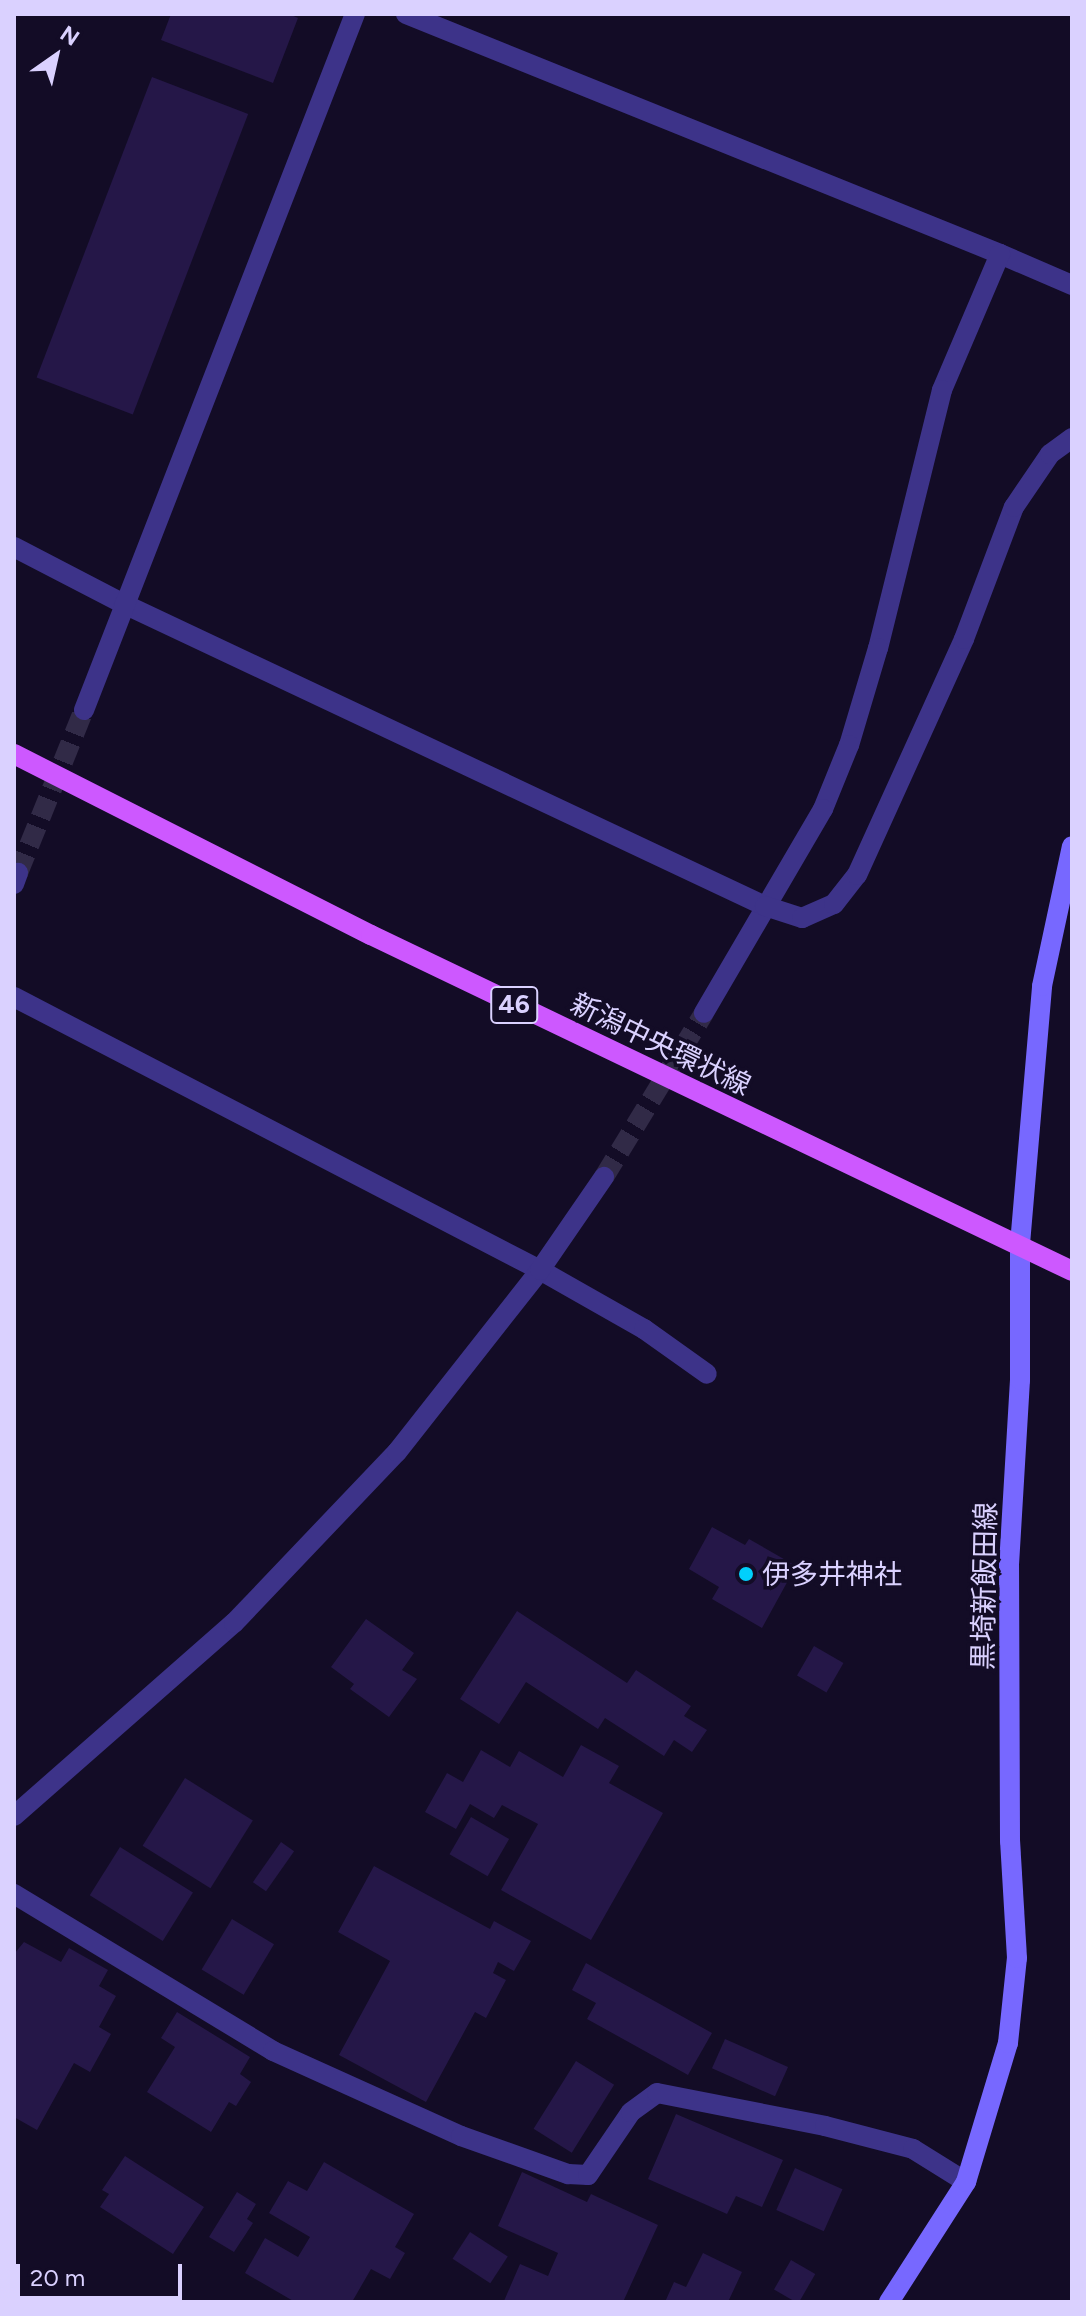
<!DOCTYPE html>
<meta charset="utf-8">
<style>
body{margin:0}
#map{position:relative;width:1086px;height:2316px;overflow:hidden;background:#130c26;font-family:Figtree,"Noto Sans JP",sans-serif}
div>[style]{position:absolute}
.building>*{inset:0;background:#251748;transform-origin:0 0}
.minor-tunnel>*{height:20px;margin-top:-10px;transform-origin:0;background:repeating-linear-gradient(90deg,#312a47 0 20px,transparent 0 30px)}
.service>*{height:20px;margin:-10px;padding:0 10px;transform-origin:10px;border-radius:10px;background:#3d3389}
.minor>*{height:20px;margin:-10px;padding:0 10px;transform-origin:10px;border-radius:10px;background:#3d3389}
.secondary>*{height:20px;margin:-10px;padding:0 10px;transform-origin:10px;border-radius:10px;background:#7768ff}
.primary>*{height:20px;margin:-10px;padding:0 10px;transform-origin:10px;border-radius:10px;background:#cd58ff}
.dots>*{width:22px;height:22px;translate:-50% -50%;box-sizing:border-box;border:4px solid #130c26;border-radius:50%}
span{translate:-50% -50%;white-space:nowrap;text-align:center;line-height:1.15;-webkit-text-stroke:7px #130c26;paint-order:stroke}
.shield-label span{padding:2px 6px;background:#130c26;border:2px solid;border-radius:6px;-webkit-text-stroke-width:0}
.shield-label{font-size:26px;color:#dad1ff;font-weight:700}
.street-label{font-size:28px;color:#dad1ff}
.poi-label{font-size:28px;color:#dad1ff}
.left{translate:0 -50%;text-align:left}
.frame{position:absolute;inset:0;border:16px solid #dad1ff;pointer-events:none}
.north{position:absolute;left:16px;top:16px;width:80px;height:80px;-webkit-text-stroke:6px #130c26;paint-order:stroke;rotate:34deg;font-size:22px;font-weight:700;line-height:32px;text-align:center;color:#dad1ff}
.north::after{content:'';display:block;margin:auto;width:28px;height:36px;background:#dad1ff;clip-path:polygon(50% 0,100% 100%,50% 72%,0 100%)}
.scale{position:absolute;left:16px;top:2264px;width:166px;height:36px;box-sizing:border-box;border:4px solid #dad1ff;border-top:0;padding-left:10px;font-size:24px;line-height:28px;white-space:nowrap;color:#dad1ff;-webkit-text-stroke:6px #130c26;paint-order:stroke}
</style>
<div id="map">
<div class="building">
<i style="clip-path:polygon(171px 14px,289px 14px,298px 18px,273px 83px,161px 40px)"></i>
<i style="left:152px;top:77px;width:103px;height:322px;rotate:21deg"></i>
<i style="clip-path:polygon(712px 1527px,745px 1545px,749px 1539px,796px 1566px,762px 1628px,712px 1599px,719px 1587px,689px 1569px)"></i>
<i style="clip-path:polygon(517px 1611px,627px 1683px,636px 1670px,691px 1706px,684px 1716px,707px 1730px,692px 1752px,674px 1740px,664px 1756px,605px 1718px,598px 1729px,526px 1682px,499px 1724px,460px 1699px)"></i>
<i style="clip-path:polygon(366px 1619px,414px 1653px,402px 1670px,417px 1679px,389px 1717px,350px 1689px,354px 1684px,331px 1667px)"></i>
<i style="left:814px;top:1646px;width:34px;height:34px;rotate:30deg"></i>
<i style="clip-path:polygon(581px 1745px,619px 1766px,609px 1783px,663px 1813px,591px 1940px,501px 1890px,538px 1824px,502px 1805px,494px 1818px,470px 1804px,456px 1829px,425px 1812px,447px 1773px,463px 1782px,481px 1750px,510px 1767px,519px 1751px,563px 1777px)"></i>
<i style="left:185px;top:1778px;width:80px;height:80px;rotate:32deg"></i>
<i style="left:471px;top:1817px;width:44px;height:43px;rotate:30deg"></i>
<i style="left:281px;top:1842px;width:16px;height:49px;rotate:35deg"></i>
<i style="left:120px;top:1847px;width:86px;height:57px;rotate:32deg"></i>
<i style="clip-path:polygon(374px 1866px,490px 1929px,494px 1921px,531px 1941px,514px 1971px,498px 1962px,493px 1973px,506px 1980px,486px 2018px,475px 2012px,426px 2102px,339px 2055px,390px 1961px,338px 1932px)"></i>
<i style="left:232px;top:1919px;width:49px;height:59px;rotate:31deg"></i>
<i style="clip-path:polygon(24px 1942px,61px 1962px,69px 1948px,108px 1970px,99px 1986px,116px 1996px,99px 2027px,111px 2034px,90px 2072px,74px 2063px,37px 2130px,14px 2117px,14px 1954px)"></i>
<i style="clip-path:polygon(586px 1963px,712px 2033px,688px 2075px,587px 2019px,596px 2003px,572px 1990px)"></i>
<i style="clip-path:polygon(177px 2012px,250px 2057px,240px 2074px,251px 2082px,236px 2106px,229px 2102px,211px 2132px,147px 2092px,175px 2047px,161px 2038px)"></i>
<i style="left:725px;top:2039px;width:69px;height:32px;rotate:24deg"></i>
<i style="left:576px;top:2061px;width:45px;height:80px;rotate:32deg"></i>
<i style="clip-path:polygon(676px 2114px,783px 2160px,762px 2207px,736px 2196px,727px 2214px,648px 2179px)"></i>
<i style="clip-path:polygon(125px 2156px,204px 2207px,173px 2254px,100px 2207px,109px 2194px,102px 2190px)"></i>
<i style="clip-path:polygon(324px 2162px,414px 2214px,395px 2247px,405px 2253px,390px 2279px,371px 2269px,352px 2302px,295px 2302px,245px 2273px,265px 2238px,298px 2257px,310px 2237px,269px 2213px,288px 2181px,307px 2191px)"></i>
<i style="left:795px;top:2168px;width:52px;height:46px;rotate:24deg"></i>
<i style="clip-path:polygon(522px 2172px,587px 2202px,591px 2194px,658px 2225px,623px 2302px,504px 2301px,520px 2264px,548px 2276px,558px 2253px,498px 2226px)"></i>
<i style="clip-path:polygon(237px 2192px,256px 2204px,247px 2219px,253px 2223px,234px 2252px,209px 2237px)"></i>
<i style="left:470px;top:2232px;width:45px;height:32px;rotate:33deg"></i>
<i style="clip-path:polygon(703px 2253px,742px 2272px,728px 2302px,665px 2302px,674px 2282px,686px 2287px)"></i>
<i style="left:791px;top:2260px;width:28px;height:34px;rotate:30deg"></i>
</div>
<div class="minor-tunnel">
<i style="left:18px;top:873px;width:176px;rotate:-68deg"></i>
<i style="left:604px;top:1177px;width:192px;rotate:-58.6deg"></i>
</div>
<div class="service">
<i style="left:1000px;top:254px;width:78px;rotate:23.3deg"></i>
</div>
<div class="minor">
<i style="left:406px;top:14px;width:641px;rotate:22deg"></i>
<i style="left:1000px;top:254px;width:148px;rotate:113.1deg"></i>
<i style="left:942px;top:390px;width:266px;rotate:103.9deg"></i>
<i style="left:878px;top:648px;width:101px;rotate:106.6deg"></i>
<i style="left:849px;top:745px;width:69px;rotate:112.1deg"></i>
<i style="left:823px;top:809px;width:236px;rotate:120.3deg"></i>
<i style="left:14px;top:547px;width:124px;rotate:27.4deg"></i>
<i style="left:124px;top:604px;width:709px;rotate:25.23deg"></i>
<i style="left:765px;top:906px;width:39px;rotate:18deg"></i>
<i style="left:802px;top:918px;width:35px;rotate:-24deg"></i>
<i style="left:834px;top:904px;width:37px;rotate:-52deg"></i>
<i style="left:857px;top:875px;width:259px;rotate:-65.6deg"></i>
<i style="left:964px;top:639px;width:141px;rotate:-69.3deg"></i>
<i style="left:1014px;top:507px;width:64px;rotate:-55.8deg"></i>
<i style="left:1050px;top:454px;width:27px;rotate:-36deg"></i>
<i style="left:84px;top:710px;width:747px;rotate:-68.73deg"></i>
<i style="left:14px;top:884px;width:12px;rotate:-70deg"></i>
<i style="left:14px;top:997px;width:593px;rotate:27.43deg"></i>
<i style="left:540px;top:1270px;width:120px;rotate:29.6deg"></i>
<i style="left:644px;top:1329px;width:77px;rotate:35.5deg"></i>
<i style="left:14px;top:1816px;width:293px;rotate:-41.3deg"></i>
<i style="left:234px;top:1623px;width:236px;rotate:-46.4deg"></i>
<i style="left:397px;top:1452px;width:231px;rotate:-51.8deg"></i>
<i style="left:540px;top:1270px;width:113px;rotate:-55.5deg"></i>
<i style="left:14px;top:1894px;width:303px;rotate:31.2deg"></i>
<i style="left:273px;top:2051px;width:206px;rotate:24.3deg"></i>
<i style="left:461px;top:2136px;width:114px;rotate:19.6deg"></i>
<i style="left:568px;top:2174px;width:20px;rotate:3deg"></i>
<i style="left:588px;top:2175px;width:76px;rotate:-55.7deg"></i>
<i style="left:631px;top:2112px;width:32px;rotate:-36deg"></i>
<i style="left:657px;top:2093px;width:171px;rotate:11.1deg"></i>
<i style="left:825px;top:2126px;width:91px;rotate:14.6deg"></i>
<i style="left:913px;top:2149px;width:62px;rotate:31.9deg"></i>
</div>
<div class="secondary">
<i style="left:889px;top:2302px;width:143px;rotate:-57.3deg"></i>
<i style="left:966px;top:2182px;width:145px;rotate:-73.2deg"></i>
<i style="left:1008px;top:2043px;width:85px;rotate:-84deg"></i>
<i style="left:1017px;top:1958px;width:117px;rotate:-93.4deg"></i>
<i style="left:1010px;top:1841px;width:276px;rotate:-90.2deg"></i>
<i style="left:1009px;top:1565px;width:185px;rotate:-86.6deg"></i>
<i style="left:1020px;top:1380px;width:136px;rotate:-90deg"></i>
<i style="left:1020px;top:1244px;width:259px;rotate:-85.1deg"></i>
<i style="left:1042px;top:986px;width:143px;rotate:-77.9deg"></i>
</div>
<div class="primary">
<i style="left:14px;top:754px;width:400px;rotate:26.9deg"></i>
<i style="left:371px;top:935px;width:777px;rotate:25.61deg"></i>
</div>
<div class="dots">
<i style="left:746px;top:1574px;background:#00d0fc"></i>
</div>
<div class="shield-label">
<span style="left:514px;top:1005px">46</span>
</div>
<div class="street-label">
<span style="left:661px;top:1044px;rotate:26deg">新潟中央環状線</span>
<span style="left:984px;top:1586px;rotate:-89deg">黒埼新飯田線</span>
</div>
<div class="poi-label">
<span class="left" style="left:762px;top:1574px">伊多井神社</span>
</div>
<div class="frame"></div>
<div class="north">N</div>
<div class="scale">20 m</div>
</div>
